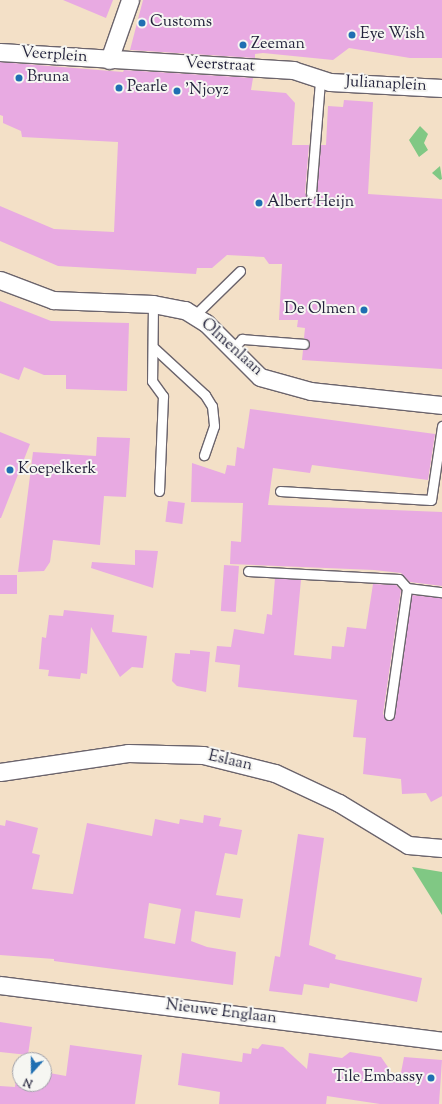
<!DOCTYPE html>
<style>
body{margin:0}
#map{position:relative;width:442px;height:1104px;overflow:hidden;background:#f3e0c7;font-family:"Sorts Mill Goudy",serif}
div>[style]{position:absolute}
.green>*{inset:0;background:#80c884}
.building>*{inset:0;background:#e8aae2;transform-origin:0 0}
.roads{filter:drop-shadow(1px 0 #6b646c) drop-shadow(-1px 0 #6b646c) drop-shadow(0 1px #6b646c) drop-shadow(0 -1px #6b646c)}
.lane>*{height:9px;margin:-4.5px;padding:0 4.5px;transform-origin:4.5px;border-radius:4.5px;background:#fff}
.street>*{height:17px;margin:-8.5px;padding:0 8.5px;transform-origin:8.5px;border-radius:8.5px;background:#fff}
.dots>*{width:11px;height:11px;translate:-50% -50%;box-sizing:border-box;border:2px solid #f6f6f2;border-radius:50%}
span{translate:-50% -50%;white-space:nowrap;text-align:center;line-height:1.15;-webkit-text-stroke:4px #f6f6f2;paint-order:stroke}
.poi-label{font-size:16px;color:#22223b}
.left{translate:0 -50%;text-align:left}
.right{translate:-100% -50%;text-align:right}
.street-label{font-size:16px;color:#22223b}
.north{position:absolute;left:12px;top:1052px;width:40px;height:40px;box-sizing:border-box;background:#f6f6f2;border:1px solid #a1a1a9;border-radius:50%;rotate:201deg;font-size:11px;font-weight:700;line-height:16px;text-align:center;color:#22223b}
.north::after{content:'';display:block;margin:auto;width:14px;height:18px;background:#1f6fb2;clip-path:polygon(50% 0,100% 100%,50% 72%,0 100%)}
</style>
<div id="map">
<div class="green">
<i style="clip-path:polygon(420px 126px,428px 134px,424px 143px,428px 150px,419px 157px,409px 140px)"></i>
<i style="clip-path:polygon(440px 166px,442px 179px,440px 180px,432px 173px)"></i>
<i style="clip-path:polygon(412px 867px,442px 872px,442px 915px)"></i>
</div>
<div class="building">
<i style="clip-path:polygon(63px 0,113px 0,106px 18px)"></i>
<i style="clip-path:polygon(143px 0,442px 0,442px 58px,410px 58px,349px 48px,333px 60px,263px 53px,255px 54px,255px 58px,130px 50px)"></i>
<i style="clip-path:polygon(0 62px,123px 72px,124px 70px,253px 78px,251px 90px,286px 93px,295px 103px,292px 145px,309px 145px,305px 193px,310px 199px,317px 193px,321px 145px,326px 145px,328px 106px,343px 107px,344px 100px,373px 102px,368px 194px,442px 199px,442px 369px,302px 360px,303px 350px,310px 344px,304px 338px,305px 328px,297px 327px,298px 320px,279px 320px,282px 264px,269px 264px,264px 257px,227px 255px,212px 268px,197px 268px,196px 274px,58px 266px,0 241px,0 206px,54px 229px,114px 232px,118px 142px,22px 137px,21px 131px,3px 123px,3px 116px,0 115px)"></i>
<i style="clip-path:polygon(0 301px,51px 321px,129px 323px,127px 391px,66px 389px,66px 375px,44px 375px,24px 367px,19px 380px,0 373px)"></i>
<i style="clip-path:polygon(250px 409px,435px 434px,428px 480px,312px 465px,310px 473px,273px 468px,268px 505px,442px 512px,442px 586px,410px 582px,401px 573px,374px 570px,230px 564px,231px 541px,241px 542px,243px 503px,191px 502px,192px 463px,225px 474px,227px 465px,235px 466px,237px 447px,244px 449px)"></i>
<i style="clip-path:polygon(0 432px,30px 444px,1px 518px,0 518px)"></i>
<i style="clip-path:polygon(97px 437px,130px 438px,126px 497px,104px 496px,100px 545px,53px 540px,50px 562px,44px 571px,18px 572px,33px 452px,96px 456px)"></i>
<i style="left:168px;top:501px;width:17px;height:21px;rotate:7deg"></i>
<i style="clip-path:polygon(135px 550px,158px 551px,153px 588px,91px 568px,92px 562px,135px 565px)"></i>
<i style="left:224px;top:565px;width:15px;height:46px;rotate:4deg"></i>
<i style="left:0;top:575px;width:17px;height:19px"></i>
<i style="clip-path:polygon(275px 578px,301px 580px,294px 655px,331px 659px,332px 646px,344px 647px,347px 627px,366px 629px,373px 584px,396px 585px,401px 590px,383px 714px,389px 721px,395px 716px,412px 595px,442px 598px,442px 796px,431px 802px,426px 793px,402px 794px,401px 779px,363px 774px,366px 738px,353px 737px,357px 700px,238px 687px,240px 665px,215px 662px,217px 646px,231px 647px,234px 629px,264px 634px,267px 614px,272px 615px)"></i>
<i style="clip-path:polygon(64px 610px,114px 615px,112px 632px,147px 636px,143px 668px,132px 667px,120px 677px,91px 627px,87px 674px,81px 673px,80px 679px,48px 676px,49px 670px,39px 669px,42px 637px,46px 638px,49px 615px,63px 616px)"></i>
<i style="clip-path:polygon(190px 650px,210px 652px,206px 692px,177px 686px,172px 681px,175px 653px,190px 654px)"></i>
<i style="clip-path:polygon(evenodd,204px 815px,221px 818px,219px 826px,242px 830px,237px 855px,225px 853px,216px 895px,243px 899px,240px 918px,195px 911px,191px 941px,207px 947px,236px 952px,233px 985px,54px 961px,54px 959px,0 955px,0 825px,5px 826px,6px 820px,38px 828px,32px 853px,40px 855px,32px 889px,73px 894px,87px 823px,152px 836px,155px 819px,179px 824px,180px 819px,203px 823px,204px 815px,149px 903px,181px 909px,175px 944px,144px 938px,149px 903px)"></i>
<i style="clip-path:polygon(298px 834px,324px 838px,309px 945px,336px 955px,335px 959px,422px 978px,417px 1002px,330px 983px,329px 988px,304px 984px,302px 995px,269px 991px,275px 956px,280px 957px)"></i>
<i style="clip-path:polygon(0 1022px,32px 1027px,28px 1055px,0 1052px)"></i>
<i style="clip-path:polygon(262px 1044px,283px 1047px,307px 1069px,309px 1053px,342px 1058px,350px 1052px,381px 1057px,399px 1083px,404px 1057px,442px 1060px,439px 1104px,380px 1104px,327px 1096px,326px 1104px,219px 1104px,220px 1092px,178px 1085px,182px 1053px,242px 1062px,243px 1053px,251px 1054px,252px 1048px,258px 1049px)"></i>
<i style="clip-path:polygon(70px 1045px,142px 1055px,135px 1104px,0 1104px,0 1086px,15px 1087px,17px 1068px,20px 1069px,20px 1084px,44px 1084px,44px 1072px,66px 1076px)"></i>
</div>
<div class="roads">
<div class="lane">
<i style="left:311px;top:193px;width:113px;rotate:-85.4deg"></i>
<i style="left:153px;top:304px;width:77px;rotate:90.7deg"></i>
<i style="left:152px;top:381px;width:19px;rotate:54deg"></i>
<i style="left:163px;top:396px;width:95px;rotate:92.4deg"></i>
<i style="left:195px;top:315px;width:63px;rotate:-44.4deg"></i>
<i style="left:153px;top:347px;width:71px;rotate:42.7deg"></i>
<i style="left:205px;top:395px;width:13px;rotate:58deg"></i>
<i style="left:212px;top:406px;width:20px;rotate:84deg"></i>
<i style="left:214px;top:426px;width:31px;rotate:109deg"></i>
<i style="left:231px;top:350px;width:16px;rotate:-45deg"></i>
<i style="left:242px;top:339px;width:62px;rotate:4.6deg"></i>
<i style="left:280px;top:491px;width:151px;rotate:3.4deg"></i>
<i style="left:431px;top:500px;width:75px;rotate:-81.5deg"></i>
<i style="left:248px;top:571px;width:151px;rotate:3deg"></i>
<i style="left:399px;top:579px;width:12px;rotate:48deg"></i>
<i style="left:389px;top:715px;width:128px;rotate:-81.9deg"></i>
<i style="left:407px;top:588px;width:35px;rotate:7deg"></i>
</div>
<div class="street">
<i style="left:0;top:52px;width:294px;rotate:3.5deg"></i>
<i style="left:293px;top:70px;width:39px;rotate:18deg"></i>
<i style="left:330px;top:82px;width:112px;rotate:3.1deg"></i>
<i style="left:109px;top:60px;width:64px;rotate:-70.7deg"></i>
<i style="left:0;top:280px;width:57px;rotate:20.7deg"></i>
<i style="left:53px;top:300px;width:100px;rotate:2.3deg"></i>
<i style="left:153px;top:304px;width:33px;rotate:11deg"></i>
<i style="left:185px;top:310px;width:25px;rotate:32deg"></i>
<i style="left:206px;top:323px;width:76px;rotate:45deg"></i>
<i style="left:260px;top:377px;width:53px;rotate:15.4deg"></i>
<i style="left:311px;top:391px;width:132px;rotate:6.1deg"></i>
<i style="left:0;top:772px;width:129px;rotate:-8.4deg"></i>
<i style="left:128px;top:753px;width:75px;rotate:1.5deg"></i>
<i style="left:203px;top:755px;width:74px;rotate:14deg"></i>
<i style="left:275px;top:773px;width:71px;rotate:25.1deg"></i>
<i style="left:339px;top:803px;width:81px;rotate:31.3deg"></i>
<i style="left:408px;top:845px;width:34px;rotate:5deg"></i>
<i style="left:0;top:985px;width:446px;rotate:7.2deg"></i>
</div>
</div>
<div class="dots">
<i style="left:142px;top:23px;background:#1f6fb2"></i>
<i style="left:352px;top:35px;background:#1f6fb2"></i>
<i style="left:243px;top:45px;background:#1f6fb2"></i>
<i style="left:19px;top:78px;background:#1f6fb2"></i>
<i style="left:119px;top:88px;background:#1f6fb2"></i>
<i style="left:177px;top:91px;background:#1f6fb2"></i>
<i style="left:259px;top:203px;background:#1f6fb2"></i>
<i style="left:364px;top:310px;background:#1f6fb2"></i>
<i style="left:10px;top:470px;background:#1f6fb2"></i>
<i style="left:431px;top:1078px;background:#1f6fb2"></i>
</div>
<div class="poi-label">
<span class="left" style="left:150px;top:23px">Customs</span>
<span class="left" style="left:360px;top:35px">Eye Wish</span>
<span class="left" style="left:251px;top:45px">Zeeman</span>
<span class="left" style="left:27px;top:78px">Bruna</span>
<span class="left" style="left:127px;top:88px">Pearle</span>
<span class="left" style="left:185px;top:91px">'Njoyz</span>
<span class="left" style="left:267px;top:203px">Albert Heijn</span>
<span class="right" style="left:356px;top:310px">De Olmen</span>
<span class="left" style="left:18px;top:470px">Koepelkerk</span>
<span class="right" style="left:423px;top:1078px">Tile Embassy</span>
</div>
<div class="street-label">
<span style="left:54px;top:56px;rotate:4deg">Veerplein</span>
<span style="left:220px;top:66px;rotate:3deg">Veerstraat</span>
<span style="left:386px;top:85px;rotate:3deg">Julianaplein</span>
<span style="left:231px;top:348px;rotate:42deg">Olmenlaan</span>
<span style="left:230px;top:762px;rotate:13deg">Eslaan</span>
<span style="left:221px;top:1013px;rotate:7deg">Nieuwe Englaan</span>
</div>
<div class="north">N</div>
</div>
